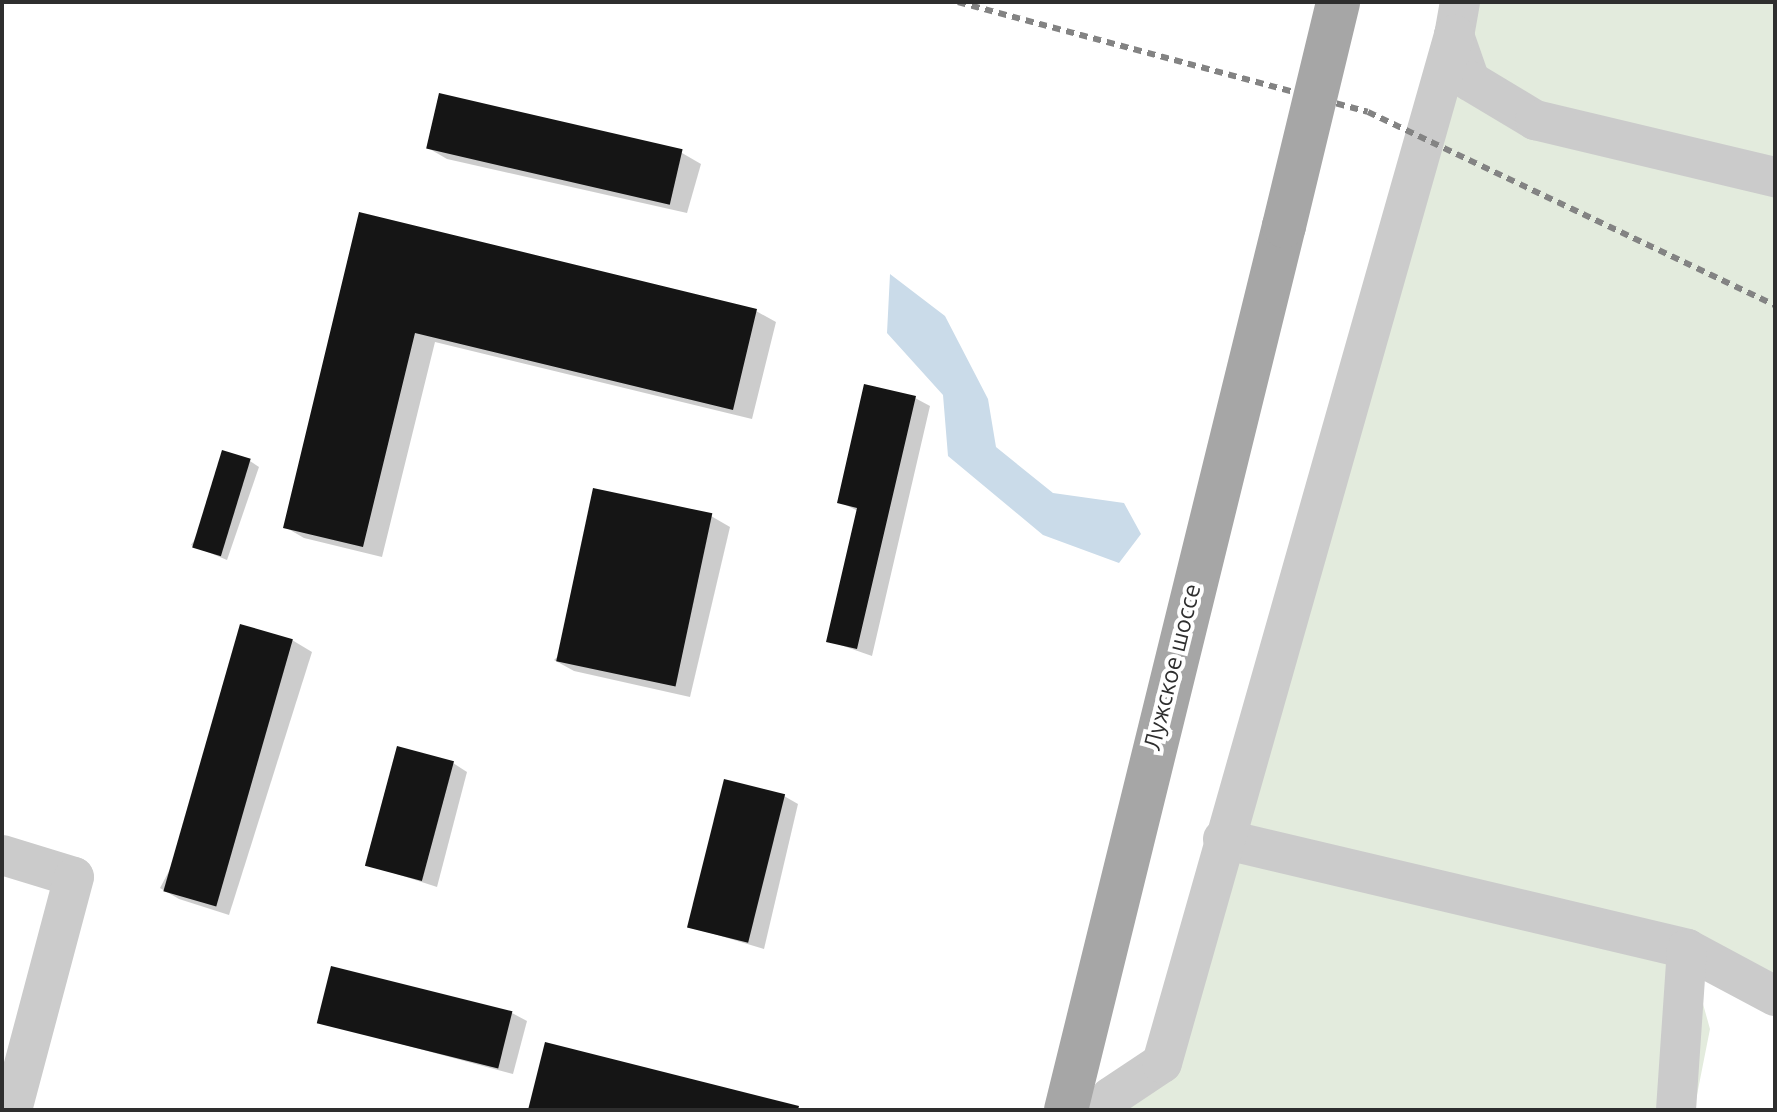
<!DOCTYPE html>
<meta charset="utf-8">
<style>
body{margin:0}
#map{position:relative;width:1777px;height:1112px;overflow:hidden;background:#fff;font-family:Ubuntu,sans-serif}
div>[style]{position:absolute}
.green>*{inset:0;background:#e3ebdd}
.water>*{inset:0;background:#cadbe9}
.shadow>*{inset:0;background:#0003}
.building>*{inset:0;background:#151515;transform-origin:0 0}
.minor>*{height:40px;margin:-20px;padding:0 20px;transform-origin:20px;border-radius:20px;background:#cbcbcb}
.major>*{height:44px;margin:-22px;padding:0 22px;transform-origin:22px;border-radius:22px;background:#a6a6a6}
.rail>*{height:6px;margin-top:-3px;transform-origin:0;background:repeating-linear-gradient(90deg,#838383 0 8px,transparent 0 14px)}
.major-bridge>*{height:44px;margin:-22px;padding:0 22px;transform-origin:22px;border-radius:22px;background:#a6a6a6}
span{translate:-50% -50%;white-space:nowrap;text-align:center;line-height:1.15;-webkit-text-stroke:8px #fff;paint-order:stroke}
.street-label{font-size:24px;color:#2e2e2e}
.frame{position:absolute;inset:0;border:4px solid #2e2e2e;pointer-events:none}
</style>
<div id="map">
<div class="green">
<i style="clip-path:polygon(1463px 2px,1775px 2px,1775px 996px,1688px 950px,1710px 1029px,1694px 1110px,1108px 1110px,1162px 1063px)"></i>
</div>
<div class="water">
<i style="clip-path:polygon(890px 274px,945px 316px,988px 399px,996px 447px,1053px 493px,1124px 503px,1141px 534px,1119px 563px,1043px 535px,948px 456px,943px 395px,887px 333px)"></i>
</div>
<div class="shadow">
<i style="clip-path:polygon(440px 96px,682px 153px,701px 164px,687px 213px,447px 159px,428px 148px)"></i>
<i style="clip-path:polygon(360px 215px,756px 311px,776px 322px,752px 419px,435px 342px,382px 557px,304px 538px,285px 527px)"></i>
<i style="clip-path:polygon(915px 398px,930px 406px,872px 656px,829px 641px,858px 511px,840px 502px)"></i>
<i style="clip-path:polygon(250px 461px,259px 467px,227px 560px,191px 545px)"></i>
<i style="clip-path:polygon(711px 516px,730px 527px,690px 697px,574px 671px,554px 660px)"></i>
<i style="clip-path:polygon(292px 640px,312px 652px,229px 915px,179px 899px,160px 888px)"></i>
<i style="clip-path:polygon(453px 763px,467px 772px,437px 887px,366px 864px)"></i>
<i style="clip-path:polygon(784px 796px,798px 804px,764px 949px,691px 927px)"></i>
<i style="clip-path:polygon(512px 1013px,527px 1021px,513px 1074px,319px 1022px)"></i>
</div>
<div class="building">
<i style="left:439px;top:93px;width:250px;height:57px;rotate:13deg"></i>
<i style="clip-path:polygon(359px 212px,757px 309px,733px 410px,415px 333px,363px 547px,283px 528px)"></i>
<i style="clip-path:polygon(864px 384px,916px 396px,857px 649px,826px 642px,857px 508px,837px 503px)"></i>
<i style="left:222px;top:450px;width:30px;height:102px;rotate:17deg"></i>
<i style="left:593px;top:488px;width:122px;height:177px;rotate:12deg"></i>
<i style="left:240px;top:624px;width:55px;height:278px;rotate:16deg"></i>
<i style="left:397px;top:746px;width:59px;height:124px;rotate:15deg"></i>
<i style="left:724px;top:779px;width:63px;height:153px;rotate:14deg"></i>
<i style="left:331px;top:966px;width:187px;height:59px;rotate:14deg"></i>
<i style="clip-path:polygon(545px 1042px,799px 1106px,798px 1110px,528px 1110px)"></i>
</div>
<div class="minor">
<i style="left:1460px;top:2px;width:34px;rotate:100deg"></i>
<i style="left:1454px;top:35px;width:49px;rotate:70.8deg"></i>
<i style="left:1470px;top:81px;width:76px;rotate:31deg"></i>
<i style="left:1535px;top:120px;width:247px;rotate:13.4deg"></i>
<i style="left:1223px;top:839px;width:477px;rotate:13.3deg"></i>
<i style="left:1687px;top:949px;width:100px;rotate:28.1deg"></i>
<i style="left:2px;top:855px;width:75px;rotate:17deg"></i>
<i style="left:74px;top:877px;width:241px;rotate:104.9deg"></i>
<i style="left:1108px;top:1110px;width:13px;rotate:-77deg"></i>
<i style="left:1111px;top:1097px;width:61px;rotate:-33.7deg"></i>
<i style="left:1162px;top:1063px;width:1069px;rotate:-74.14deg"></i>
<i style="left:1676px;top:1110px;width:161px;rotate:-86.1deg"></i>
</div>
<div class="major">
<i style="left:1066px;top:1110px;width:910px;rotate:-76.15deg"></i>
</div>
<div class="rail">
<i style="left:958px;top:2px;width:424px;rotate:15deg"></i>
<i style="left:1368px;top:112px;width:450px;rotate:25.4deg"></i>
</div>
<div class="major-bridge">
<i style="left:1284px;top:226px;width:230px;rotate:-76.4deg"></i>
</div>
<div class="street-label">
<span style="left:1172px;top:667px;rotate:-76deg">Лужское шоссе</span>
</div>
<div class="frame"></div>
</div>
